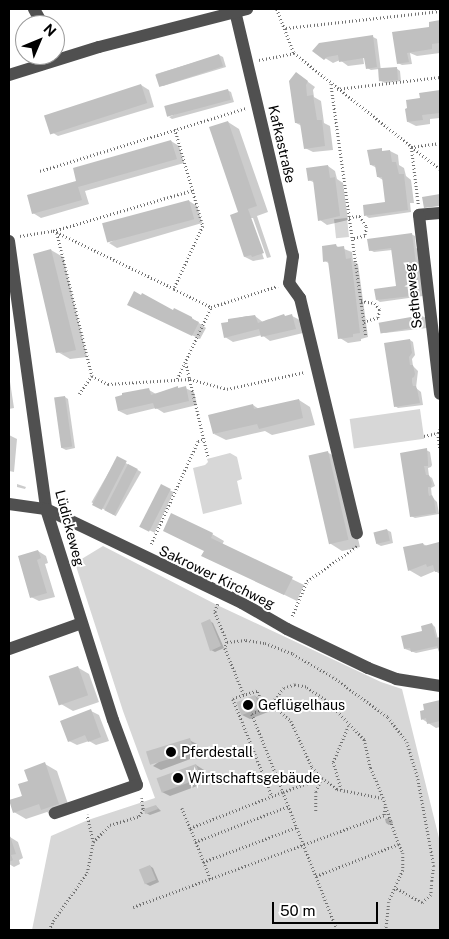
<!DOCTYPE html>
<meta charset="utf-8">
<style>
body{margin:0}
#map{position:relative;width:449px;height:939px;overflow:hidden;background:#fff;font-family:"Public Sans",sans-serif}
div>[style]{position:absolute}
.green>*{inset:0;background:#d7d7d7;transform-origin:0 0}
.shadow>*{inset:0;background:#0003;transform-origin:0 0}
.building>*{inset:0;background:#c0c0c0;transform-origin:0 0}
.path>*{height:2.5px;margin-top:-1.25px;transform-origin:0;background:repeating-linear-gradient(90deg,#727272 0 1px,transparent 0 3.5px)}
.minor>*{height:12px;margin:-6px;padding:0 6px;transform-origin:6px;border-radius:6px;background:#505050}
.dots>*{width:14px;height:14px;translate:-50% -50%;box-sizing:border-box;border:2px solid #fff;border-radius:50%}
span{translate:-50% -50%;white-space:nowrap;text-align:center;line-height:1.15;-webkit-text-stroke:4px #fff;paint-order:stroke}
.street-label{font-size:14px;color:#000}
.poi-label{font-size:14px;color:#000}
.left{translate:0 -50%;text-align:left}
.frame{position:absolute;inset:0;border:10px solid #000;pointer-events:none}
.north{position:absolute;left:15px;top:15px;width:50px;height:50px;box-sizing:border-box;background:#fff;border:1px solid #999;border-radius:50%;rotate:45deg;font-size:14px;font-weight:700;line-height:20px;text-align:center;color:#000}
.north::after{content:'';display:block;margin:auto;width:18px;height:22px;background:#000;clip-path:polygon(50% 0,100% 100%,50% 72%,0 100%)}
.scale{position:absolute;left:272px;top:902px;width:106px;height:22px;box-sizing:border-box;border:2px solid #000;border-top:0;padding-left:6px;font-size:15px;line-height:18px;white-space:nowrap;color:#000;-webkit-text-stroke:4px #fff;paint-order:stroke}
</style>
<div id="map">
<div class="green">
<i style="left:347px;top:218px;width:19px;height:13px;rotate:84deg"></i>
<i style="left:420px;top:409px;width:30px;height:71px;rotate:82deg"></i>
<i style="clip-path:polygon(230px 453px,237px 457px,242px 479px,237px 481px,242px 504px,203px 514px,193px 468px,205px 465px,208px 462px,207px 459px)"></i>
<i style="clip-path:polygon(103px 546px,217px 605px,381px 682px,402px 689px,440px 842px,440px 930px,32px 930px,51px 836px,88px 820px,155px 798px,123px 711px,75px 563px)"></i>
</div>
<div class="shadow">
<i style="clip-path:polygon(440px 22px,440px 53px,417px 56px,410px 53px,412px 64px,402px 65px,398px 63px,393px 34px,431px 28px,430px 23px)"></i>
<i style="clip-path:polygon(373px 37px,377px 39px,381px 71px,396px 68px,400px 71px,401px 81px,385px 83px,381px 81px,379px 69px,371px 70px,367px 68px,361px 42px,364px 64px,348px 66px,340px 60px,333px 63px,314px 51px)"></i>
<i style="clip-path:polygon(219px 55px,223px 57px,226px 67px,163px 86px,159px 84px,156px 74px)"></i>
<i style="clip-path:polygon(304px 79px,315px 87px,313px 90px,314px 97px,321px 101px,324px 123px,330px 126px,333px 150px,313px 152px,305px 148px,302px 126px,296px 123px)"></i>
<i style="clip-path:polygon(141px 85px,149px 90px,154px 107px,58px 136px,50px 131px)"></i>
<i style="clip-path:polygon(227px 90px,231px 92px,234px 102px,172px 119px,169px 117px)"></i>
<i style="clip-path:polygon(440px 91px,440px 118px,430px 119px,430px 124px,416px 126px,408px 122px,421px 99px,420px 94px)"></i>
<i style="clip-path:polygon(228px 122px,239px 129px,268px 212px,257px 216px,271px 257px,267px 258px,253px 218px,250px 218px,264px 259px,253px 261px,245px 257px)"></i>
<i style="clip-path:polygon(171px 141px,179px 146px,184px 163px,85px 191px,89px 204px,41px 218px,33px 213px,78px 182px)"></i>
<i style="clip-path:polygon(369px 151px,390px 151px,398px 155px,399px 165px,404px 168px,406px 176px,411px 180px,414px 203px,410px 203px,411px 212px,369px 218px,366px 216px,389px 202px,383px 180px,378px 177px,377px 168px,371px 165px)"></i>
<i style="clip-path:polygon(328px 166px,335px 171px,337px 179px,343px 183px,348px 220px,327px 225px,320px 220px,315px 183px,309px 180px)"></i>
<i style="clip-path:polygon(189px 201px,197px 206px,202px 223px,117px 248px,109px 243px)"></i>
<i style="clip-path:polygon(411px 234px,415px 236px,416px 248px,421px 251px,423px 296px,380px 302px,377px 300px,400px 287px,392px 250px,374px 252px,370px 250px)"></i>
<i style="clip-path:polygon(336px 246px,352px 252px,353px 261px,358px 264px,368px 337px,361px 339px,361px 341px,348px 343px,340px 338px,330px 264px,325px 261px)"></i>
<i style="clip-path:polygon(51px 250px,63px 257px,87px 357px,70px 359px,58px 352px)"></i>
<i style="clip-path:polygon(137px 309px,174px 312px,192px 318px,206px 328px,200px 339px)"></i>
<i style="clip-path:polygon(247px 316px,255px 316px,264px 323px,266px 320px,292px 316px,300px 320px,303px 333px,270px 341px,262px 335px,233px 342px,225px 337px,229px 320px)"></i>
<i style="clip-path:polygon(422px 316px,426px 318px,427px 328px,385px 333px,381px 331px)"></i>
<i style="clip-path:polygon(410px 340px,413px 342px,415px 355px,412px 359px,413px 366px,418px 371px,416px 388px,421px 392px,423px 405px,398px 408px,395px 406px)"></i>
<i style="clip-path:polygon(9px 375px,14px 408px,9px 409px)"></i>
<i style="clip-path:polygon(185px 388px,194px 392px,197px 405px,164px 413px,156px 408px,127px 415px,119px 411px,124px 396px,149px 390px,156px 394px)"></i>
<i style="clip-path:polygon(65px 397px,68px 399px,75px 448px,66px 450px,62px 448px)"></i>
<i style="clip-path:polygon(299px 400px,310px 407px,315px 425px,272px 435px,265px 431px,226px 440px,214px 434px,253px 405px,259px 409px)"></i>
<i style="clip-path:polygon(9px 435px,17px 439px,14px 472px,9px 471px)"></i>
<i style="clip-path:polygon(426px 450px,430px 452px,432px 465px,431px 467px,428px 468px,429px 476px,432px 478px,435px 486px,431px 488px,432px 497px,437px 502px,439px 514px,415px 518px,411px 516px)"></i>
<i style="clip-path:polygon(327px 452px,339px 459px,360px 547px,342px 551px,331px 544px)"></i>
<i style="left:117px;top:458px;width:28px;height:51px;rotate:30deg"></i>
<i style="clip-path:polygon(17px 484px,26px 487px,25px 489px,17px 487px)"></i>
<i style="left:161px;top:486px;width:14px;height:45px;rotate:25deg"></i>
<i style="clip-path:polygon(387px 530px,391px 532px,393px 543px,381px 546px,377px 544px)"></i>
<i style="clip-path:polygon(212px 534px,224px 541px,222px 545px,304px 585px,297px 601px,203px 555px)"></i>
<i style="clip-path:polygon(439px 543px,440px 574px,435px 571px,421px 577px,409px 570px,423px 544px,427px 546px)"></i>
<i style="clip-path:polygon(38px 551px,46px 556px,48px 563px,45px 564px,55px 597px,39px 601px,31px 597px)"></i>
<i style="clip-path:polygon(210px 621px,213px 623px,224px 648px,215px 652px,211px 650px)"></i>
<i style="clip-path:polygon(432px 624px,435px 627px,438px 639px,440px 638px,440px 652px,439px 648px,416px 653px,405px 649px)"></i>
<i style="clip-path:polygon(77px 667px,89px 674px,99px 702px,73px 711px,61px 704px)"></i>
<i style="clip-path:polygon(255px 696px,263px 701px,268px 712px,250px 719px,242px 715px)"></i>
<i style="clip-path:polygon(440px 702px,440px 727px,436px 728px,422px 719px,426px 711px,424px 705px)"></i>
<i style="clip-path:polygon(91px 711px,99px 715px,109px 741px,96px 745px,89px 741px,77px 745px,69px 741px)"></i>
<i style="clip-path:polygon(189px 740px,197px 744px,201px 755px,161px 770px,153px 766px)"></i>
<i style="clip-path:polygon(45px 764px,57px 771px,70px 810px,54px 816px,47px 812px,26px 819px,14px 812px,29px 781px)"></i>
<i style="clip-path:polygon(196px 765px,204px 770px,208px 782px,170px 796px,162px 792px)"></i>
<i style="clip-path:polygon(156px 806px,161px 811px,150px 815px,146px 813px)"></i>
<i style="clip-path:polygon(388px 818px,392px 820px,393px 823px,389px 825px,386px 823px,385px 819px)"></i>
<i style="clip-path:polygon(10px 837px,18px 842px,23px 858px,19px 860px,20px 864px,14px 867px,9px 864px)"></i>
<i style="clip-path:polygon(150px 866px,153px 868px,159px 882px,150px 886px,146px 884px)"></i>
</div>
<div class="building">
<i style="clip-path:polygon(440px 20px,440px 43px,432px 44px,432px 49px,407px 53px,409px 62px,397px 64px,392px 32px,429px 27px,429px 22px)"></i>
<i style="clip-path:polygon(373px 35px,377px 67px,366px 69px,364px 58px,339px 62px,338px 55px,327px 57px,324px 60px,312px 51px,319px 43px)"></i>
<i style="left:219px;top:54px;width:13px;height:67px;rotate:72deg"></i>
<i style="left:397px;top:67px;width:13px;height:19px;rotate:86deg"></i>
<i style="clip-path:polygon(296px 72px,308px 81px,306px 85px,307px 96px,313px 95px,317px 120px,322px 120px,325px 146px,304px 149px,300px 123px,295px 123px,289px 81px)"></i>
<i style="left:141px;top:84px;width:20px;height:102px;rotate:72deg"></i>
<i style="left:228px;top:89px;width:11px;height:66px;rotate:75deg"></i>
<i style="clip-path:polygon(440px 90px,440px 113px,422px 115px,423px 120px,407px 122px,405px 109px,407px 108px,406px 100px,420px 98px,419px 93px)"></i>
<i style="clip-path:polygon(228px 121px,257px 206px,248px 209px,264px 253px,252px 257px,251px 255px,244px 257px,230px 215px,238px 212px,209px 127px)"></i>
<i style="clip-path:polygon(171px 140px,177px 159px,78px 187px,82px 200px,32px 214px,27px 195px,76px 181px,73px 168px)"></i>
<i style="clip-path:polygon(382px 148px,382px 151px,390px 150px,392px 162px,396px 162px,399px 174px,404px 174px,408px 210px,364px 216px,363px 205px,385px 202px,382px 177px,377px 177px,375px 165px,370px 165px,367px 150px)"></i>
<i style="clip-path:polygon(328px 165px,330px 178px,335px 177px,340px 216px,318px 221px,313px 180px,308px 181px,306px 168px)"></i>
<i style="clip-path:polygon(440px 194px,440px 206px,424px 208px,422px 197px)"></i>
<i style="left:189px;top:200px;width:20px;height:90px;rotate:75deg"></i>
<i style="clip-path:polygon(412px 233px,420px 295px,376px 300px,374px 289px,396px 286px,391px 248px,369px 251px,367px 239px)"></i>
<i style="clip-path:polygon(336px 244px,337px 247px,344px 246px,346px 259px,351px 258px,360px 333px,353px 334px,353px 337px,338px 339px,328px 261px,323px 262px,322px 246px)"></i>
<i style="clip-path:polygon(51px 249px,76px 350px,63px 353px,62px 352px,56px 353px,33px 254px)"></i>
<i style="clip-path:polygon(134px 291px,141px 295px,142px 293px,173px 310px,174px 308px,192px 317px,192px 319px,199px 322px,192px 336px,127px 305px)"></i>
<i style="clip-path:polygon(284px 314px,285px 316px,292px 314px,296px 329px,261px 337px,259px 329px,224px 338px,221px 323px,228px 322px,228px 319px,255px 315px,258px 323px)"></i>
<i style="left:422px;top:315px;width:11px;height:44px;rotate:80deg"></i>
<i style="clip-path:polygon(410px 339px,412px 353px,409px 357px,410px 365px,413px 365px,415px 374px,414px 377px,412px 378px,412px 382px,413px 386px,416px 386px,417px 389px,420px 403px,394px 407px,384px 343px)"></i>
<i style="clip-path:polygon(178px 386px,178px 388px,186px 386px,189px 401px,155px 409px,153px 403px,118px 411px,115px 397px,122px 395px,122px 393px,149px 388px,151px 395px)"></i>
<i style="left:65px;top:396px;width:51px;height:11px;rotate:82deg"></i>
<i style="clip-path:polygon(299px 399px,303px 418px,259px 429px,257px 424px,213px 434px,208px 415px,253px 404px,254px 409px)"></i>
<i style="clip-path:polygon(427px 448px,428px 462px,428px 466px,424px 466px,426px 475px,429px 475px,432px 483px,431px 487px,428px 487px,428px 491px,429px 496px,432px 495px,434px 499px,436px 513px,410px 517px,400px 453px)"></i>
<i style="left:328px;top:451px;width:91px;height:20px;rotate:77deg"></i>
<i style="left:117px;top:456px;width:11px;height:55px;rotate:27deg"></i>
<i style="left:128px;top:464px;width:11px;height:52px;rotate:27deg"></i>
<i style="left:161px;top:484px;width:11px;height:48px;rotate:27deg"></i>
<i style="clip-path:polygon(171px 513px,213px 533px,211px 538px,293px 577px,284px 595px,201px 556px,204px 551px,163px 531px)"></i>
<i style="left:387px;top:529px;width:12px;height:14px;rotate:76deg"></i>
<i style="clip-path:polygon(439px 542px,440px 571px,435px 572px,433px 565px,427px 567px,426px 564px,408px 571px,403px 547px,423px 543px,424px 546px)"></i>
<i style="clip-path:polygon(38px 550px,41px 558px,37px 560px,47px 593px,30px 598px,18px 556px)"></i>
<i style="clip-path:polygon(210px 619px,221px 646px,210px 651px,201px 623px)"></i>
<i style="clip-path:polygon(432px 623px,436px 638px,440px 637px,440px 655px,437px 646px,411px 652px,410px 648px,404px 649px,401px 636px,422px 631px,421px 626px)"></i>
<i style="left:78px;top:666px;width:31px;height:31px;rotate:71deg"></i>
<i style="left:255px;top:695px;width:14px;height:20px;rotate:69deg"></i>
<i style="clip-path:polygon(440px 700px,440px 721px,427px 724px,426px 718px,421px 720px,420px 711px,424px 710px,423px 704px)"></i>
<i style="clip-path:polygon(91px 709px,101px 737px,88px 742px,85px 735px,68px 742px,60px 721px)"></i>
<i style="left:190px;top:738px;width:14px;height:46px;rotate:73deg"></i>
<i style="clip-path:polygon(45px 762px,59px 804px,41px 810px,39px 804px,13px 813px,9px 800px,22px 796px,18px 784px,28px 781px,24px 770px)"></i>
<i style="left:196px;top:764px;width:15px;height:42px;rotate:70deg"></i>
<i style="clip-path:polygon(156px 805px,158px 809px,145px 814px,144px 809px)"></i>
<i style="clip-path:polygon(9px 833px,16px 854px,11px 855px,13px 860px,9px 862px)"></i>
<i style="left:150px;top:865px;width:16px;height:12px;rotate:68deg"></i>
</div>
<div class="path">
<i style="left:277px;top:9px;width:47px;rotate:68.9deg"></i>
<i style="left:294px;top:53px;width:186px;rotate:38.5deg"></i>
<i style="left:286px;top:28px;width:155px;rotate:-6.3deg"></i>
<i style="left:259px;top:60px;width:36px;rotate:-11deg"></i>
<i style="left:331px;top:84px;width:254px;rotate:82.1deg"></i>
<i style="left:337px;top:89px;width:104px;rotate:-6.6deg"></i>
<i style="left:175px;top:129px;width:101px;rotate:73.9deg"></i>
<i style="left:203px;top:226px;width:69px;rotate:114.7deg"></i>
<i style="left:174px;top:289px;width:41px;rotate:25.9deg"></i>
<i style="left:211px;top:307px;width:70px;rotate:-17.4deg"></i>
<i style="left:40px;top:171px;width:215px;rotate:-17deg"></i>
<i style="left:418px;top:204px;width:57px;rotate:-97deg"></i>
<i style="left:411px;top:147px;width:29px;rotate:-8deg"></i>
<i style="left:349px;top:217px;width:11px;rotate:-5deg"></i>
<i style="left:360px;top:216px;width:13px;rotate:58deg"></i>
<i style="left:367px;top:227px;width:9px;rotate:103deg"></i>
<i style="left:365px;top:236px;width:13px;rotate:167deg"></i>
<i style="left:57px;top:233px;width:147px;rotate:76.2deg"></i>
<i style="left:92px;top:376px;width:23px;rotate:124deg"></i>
<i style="left:20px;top:236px;width:33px;rotate:-9deg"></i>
<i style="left:174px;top:289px;width:134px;rotate:-154.4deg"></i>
<i style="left:53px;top:231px;width:146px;rotate:-16.3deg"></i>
<i style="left:361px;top:301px;width:14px;rotate:8deg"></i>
<i style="left:375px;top:303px;width:9px;rotate:54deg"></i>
<i style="left:380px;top:310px;width:8px;rotate:104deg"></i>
<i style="left:378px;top:318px;width:15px;rotate:164deg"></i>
<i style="left:186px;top:363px;width:96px;rotate:76.7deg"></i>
<i style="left:92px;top:376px;width:18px;rotate:27deg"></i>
<i style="left:108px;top:384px;width:82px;rotate:-3.5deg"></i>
<i style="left:190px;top:379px;width:38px;rotate:15deg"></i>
<i style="left:227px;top:389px;width:80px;rotate:-12.3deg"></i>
<i style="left:177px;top:379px;width:80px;rotate:-64.7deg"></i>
<i style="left:438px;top:433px;width:17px;rotate:83deg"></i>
<i style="left:424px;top:436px;width:14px;rotate:-12deg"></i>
<i style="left:438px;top:433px;width:4px;rotate:-63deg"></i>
<i style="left:151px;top:544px;width:113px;rotate:-65.5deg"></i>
<i style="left:198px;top:441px;width:6px;rotate:-18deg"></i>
<i style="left:218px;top:604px;width:9px;rotate:111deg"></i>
<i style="left:215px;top:612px;width:32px;rotate:68deg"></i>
<i style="left:227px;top:642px;width:19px;rotate:-6deg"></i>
<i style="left:246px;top:640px;width:19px;rotate:9deg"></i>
<i style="left:265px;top:643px;width:30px;rotate:21deg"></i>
<i style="left:293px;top:654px;width:46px;rotate:29.9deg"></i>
<i style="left:333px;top:677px;width:68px;rotate:36deg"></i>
<i style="left:388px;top:717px;width:31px;rotate:53deg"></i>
<i style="left:407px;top:742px;width:39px;rotate:73deg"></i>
<i style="left:418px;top:779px;width:88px;rotate:79.6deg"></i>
<i style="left:434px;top:866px;width:15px;rotate:98deg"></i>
<i style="left:432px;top:881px;width:14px;rotate:94deg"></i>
<i style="left:431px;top:895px;width:12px;rotate:138deg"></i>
<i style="left:422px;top:903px;width:31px;rotate:-151deg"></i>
<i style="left:292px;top:616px;width:38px;rotate:-67deg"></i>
<i style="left:307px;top:581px;width:61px;rotate:-35deg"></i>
<i style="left:227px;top:642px;width:6px;rotate:108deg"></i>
<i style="left:225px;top:648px;width:51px;rotate:68deg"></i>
<i style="left:269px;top:707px;width:9px;rotate:18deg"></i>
<i style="left:278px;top:710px;width:17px;rotate:40deg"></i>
<i style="left:291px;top:721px;width:51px;rotate:65.5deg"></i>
<i style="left:312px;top:767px;width:15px;rotate:48deg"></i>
<i style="left:322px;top:778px;width:15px;rotate:113deg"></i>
<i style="left:316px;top:792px;width:20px;rotate:90deg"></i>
<i style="left:264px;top:709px;width:19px;rotate:-111deg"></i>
<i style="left:257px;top:691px;width:25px;rotate:162deg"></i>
<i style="left:233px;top:699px;width:105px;rotate:68.1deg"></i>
<i style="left:341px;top:790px;width:29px;rotate:-106deg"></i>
<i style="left:333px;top:762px;width:39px;rotate:-67deg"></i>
<i style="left:386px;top:807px;width:39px;rotate:71deg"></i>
<i style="left:182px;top:808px;width:22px;rotate:68deg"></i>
<i style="left:93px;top:842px;width:24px;rotate:-45deg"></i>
<i style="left:110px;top:825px;width:30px;rotate:-17deg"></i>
<i style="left:139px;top:816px;width:8px;rotate:-60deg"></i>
<i style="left:143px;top:809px;width:11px;rotate:-100deg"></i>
<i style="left:195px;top:842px;width:101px;rotate:-21deg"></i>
<i style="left:203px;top:862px;width:100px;rotate:-20.4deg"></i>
<i style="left:316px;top:876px;width:89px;rotate:-21.1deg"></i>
<i style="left:399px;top:844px;width:10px;rotate:66deg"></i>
<i style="left:403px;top:853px;width:17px;rotate:90deg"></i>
<i style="left:403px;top:870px;width:35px;rotate:114deg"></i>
<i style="left:389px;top:902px;width:28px;rotate:96deg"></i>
<i style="left:210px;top:879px;width:55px;rotate:-111.4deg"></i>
<i style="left:190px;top:828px;width:100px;rotate:-21.2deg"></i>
<i style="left:283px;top:792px;width:148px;rotate:68.6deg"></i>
<i style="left:133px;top:907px;width:267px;rotate:-20.1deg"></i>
<i style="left:384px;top:815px;width:10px;rotate:-84deg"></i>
<i style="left:385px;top:805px;width:7px;rotate:-106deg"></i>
<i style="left:383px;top:798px;width:33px;rotate:-113deg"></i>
<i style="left:370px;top:768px;width:29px;rotate:-102deg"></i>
<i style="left:364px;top:740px;width:52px;rotate:-133.5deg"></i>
<i style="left:328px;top:702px;width:27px;rotate:-146deg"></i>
<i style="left:306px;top:687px;width:11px;rotate:-170deg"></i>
<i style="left:295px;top:685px;width:11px;rotate:165deg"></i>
<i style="left:284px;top:688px;width:24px;rotate:128deg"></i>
<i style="left:269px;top:707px;width:18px;rotate:158deg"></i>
<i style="left:252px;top:714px;width:84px;rotate:68.3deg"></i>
<i style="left:283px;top:792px;width:41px;rotate:-19.7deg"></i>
<i style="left:322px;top:778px;width:19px;rotate:36deg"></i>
<i style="left:337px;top:789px;width:46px;rotate:11.3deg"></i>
<i style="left:49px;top:930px;width:10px;rotate:-66deg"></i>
<i style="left:53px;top:921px;width:59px;rotate:-54.7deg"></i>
<i style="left:87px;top:873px;width:32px;rotate:-79deg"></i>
<i style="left:93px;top:842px;width:28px;rotate:-103deg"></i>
</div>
<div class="minor">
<i style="left:34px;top:9px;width:18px;rotate:61deg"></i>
<i style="left:235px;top:11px;width:252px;rotate:76.7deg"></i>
<i style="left:293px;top:256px;width:27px;rotate:98deg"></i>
<i style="left:289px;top:283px;width:19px;rotate:54deg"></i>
<i style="left:300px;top:298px;width:242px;rotate:76.4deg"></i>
<i style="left:9px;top:75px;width:94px;rotate:-17.3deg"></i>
<i style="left:99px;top:47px;width:153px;rotate:-14.4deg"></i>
<i style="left:440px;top:213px;width:21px;rotate:175deg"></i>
<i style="left:419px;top:215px;width:180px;rotate:83.3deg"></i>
<i style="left:9px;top:241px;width:271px;rotate:82.1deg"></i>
<i style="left:46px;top:509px;width:221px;rotate:72.4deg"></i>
<i style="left:113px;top:720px;width:69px;rotate:69.7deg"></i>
<i style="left:137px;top:785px;width:87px;rotate:161.1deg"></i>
<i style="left:9px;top:504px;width:37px;rotate:8deg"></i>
<i style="left:46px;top:509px;width:217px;rotate:25.6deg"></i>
<i style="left:242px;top:603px;width:52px;rotate:30deg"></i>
<i style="left:287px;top:629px;width:90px;rotate:25.7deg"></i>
<i style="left:368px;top:668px;width:30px;rotate:21deg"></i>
<i style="left:396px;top:679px;width:45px;rotate:9deg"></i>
<i style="left:9px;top:649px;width:77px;rotate:-19.6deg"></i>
</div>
<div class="dots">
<i style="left:248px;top:705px;background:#000"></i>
<i style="left:171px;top:752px;background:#000"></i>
<i style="left:178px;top:778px;background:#000"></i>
</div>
<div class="street-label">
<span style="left:282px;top:144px;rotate:77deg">Kafkastraße</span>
<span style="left:413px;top:296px;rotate:-97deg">Setheweg</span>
<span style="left:70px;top:528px;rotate:75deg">Lüdickeweg</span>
<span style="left:217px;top:577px;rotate:26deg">Sakrower Kirchweg</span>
</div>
<div class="poi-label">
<span class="left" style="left:258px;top:705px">Geflügelhaus</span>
<span class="left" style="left:181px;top:752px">Pferdestall</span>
<span class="left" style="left:188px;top:778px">Wirtschaftsgebäude</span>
</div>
<div class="frame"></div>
<div class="north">N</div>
<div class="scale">50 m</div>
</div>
